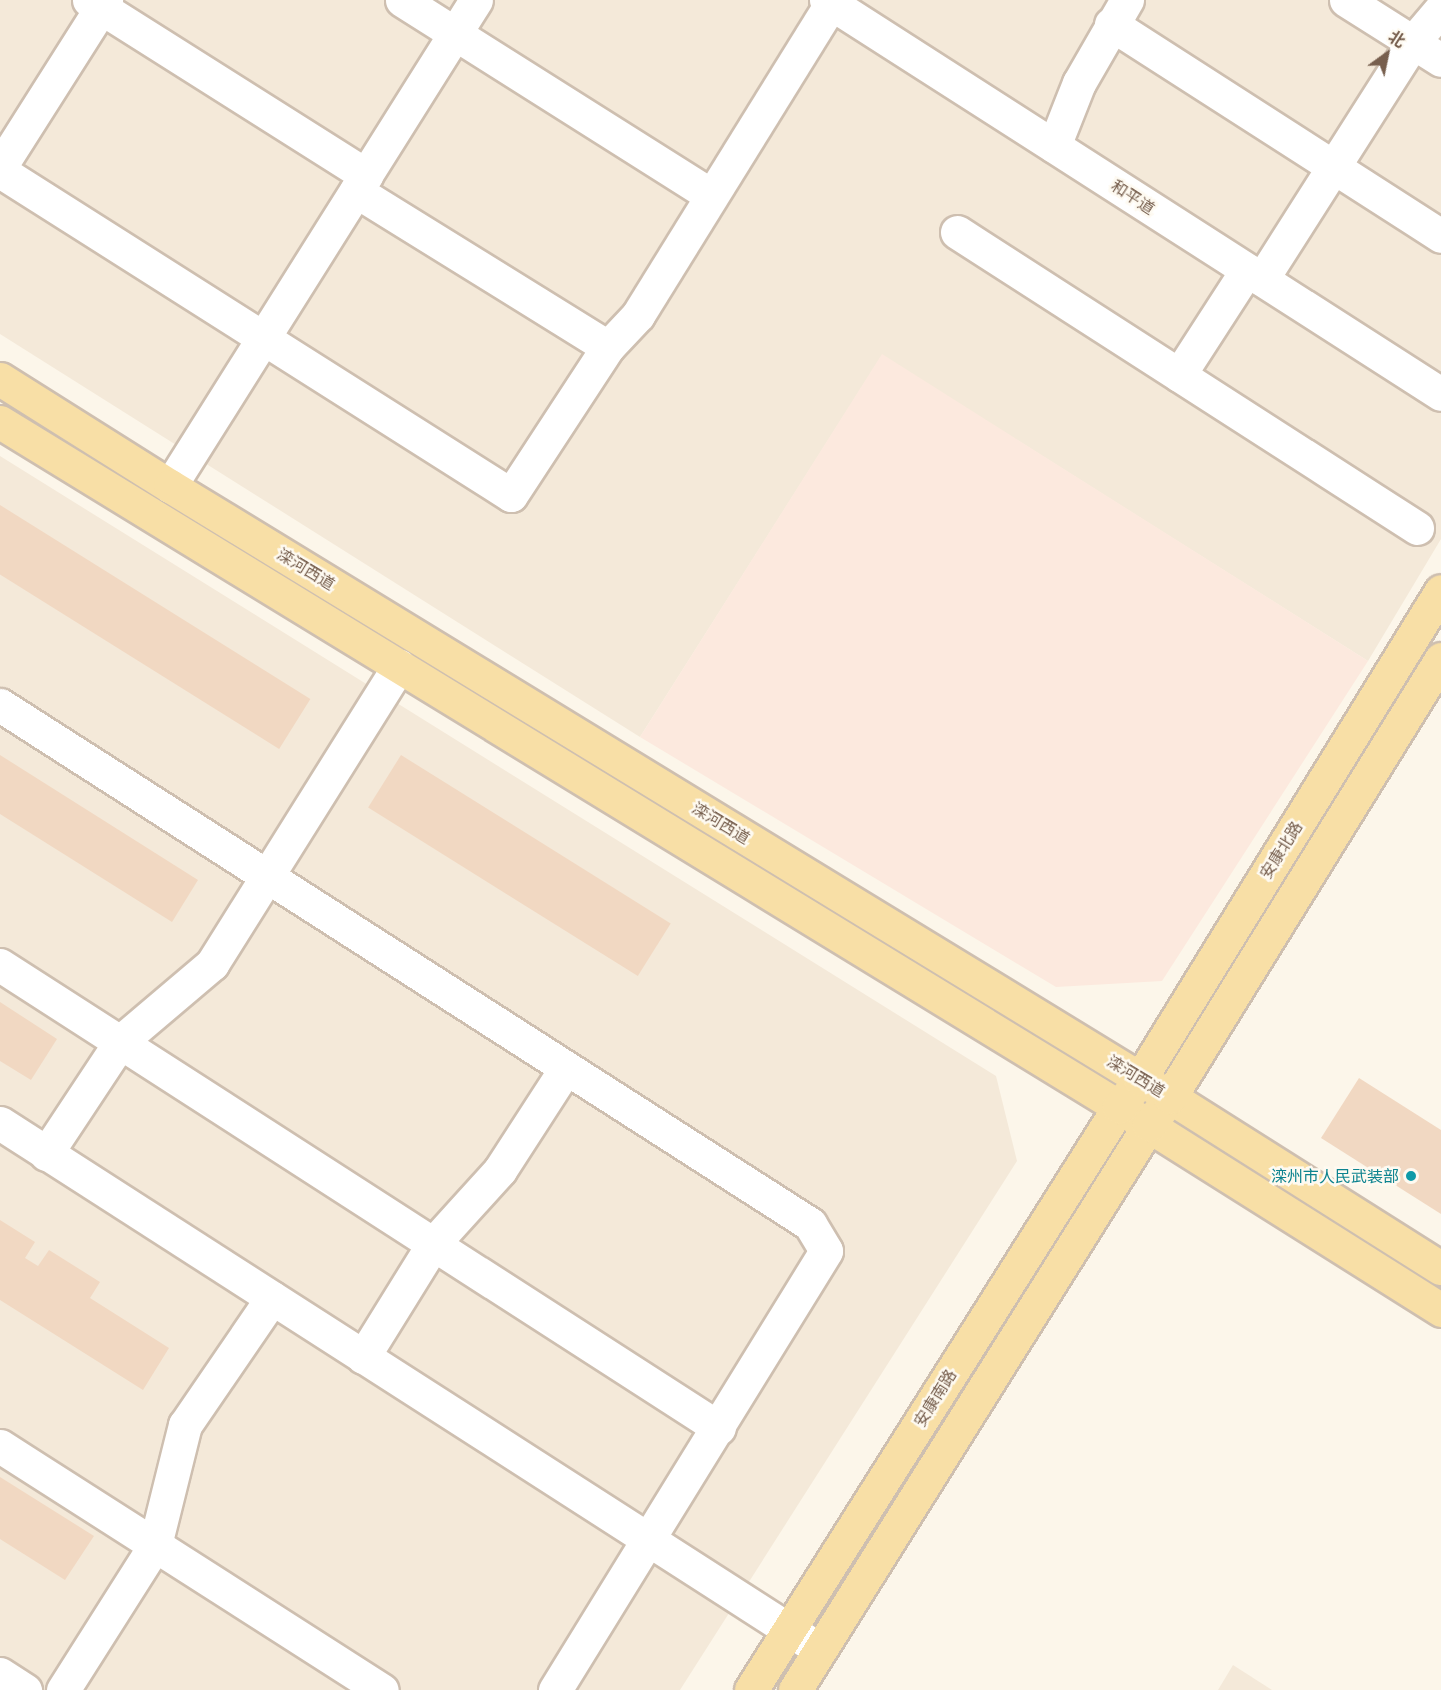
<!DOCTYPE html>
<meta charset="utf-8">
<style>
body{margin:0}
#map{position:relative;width:1441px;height:1690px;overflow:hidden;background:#fcf6ea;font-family:"IBM Plex Sans","Noto Sans SC",sans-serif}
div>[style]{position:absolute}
.residential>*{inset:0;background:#f4e9d9}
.commercial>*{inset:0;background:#fce9de}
.building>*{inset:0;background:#f1d8c2;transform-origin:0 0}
.roads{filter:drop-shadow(2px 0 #cebfb0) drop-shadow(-2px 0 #cebfb0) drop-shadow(0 2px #cebfb0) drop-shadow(0 -2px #cebfb0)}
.minor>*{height:33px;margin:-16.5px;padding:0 16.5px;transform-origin:16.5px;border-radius:16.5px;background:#fff}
.major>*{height:33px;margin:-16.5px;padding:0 16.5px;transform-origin:16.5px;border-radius:16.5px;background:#f8dfa6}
.dots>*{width:16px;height:16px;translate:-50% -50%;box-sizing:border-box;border:3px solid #fefaf1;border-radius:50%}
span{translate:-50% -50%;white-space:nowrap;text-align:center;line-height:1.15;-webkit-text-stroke:5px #fefaf1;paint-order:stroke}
.street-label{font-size:16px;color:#775f4e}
.culture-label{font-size:16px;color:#0d838f}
.right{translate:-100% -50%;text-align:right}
.north{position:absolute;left:1357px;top:24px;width:60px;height:60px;-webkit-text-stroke:4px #fefaf1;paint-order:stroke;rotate:33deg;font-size:16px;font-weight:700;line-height:24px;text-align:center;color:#775f4e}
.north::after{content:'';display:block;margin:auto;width:21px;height:27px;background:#775f4e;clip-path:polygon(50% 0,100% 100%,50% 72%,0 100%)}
</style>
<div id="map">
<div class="residential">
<i style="clip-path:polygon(0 0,1441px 0,1441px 539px,1368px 661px,882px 355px,640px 737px,0 334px)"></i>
<i style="clip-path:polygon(0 456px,996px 1076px,1017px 1161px,680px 1690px,0 1690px)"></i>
<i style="clip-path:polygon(1233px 1665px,1272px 1690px,1218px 1690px)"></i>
</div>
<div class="commercial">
<i style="clip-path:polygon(882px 354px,1368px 661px,1162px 981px,1056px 987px,640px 737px)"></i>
</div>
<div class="building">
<i style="left:0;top:505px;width:366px;height:59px;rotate:32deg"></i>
<i style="clip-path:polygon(0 755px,198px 880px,172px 922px,0 814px)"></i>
<i style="left:401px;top:755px;width:318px;height:62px;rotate:32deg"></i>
<i style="clip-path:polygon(0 1002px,57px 1039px,31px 1080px,0 1061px)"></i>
<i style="clip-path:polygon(1359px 1078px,1441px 1130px,1441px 1214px,1321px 1138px)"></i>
<i style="clip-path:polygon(0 1220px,35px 1242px,25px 1258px,38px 1266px,49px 1250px,100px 1282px,90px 1298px,169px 1348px,143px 1390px,0 1300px)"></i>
<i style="clip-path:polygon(0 1477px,94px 1536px,65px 1580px,0 1539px)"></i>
</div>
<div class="roads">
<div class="minor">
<i style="left:89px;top:0;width:328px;rotate:32.3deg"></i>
<i style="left:402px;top:0;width:365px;rotate:32.3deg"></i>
<i style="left:826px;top:0;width:730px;rotate:32.65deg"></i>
<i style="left:1346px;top:0;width:112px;rotate:32.3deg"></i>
<i style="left:1111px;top:24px;width:392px;rotate:32.7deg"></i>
<i style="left:1054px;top:146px;width:68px;rotate:-68.4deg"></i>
<i style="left:1079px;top:83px;width:96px;rotate:-60deg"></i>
<i style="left:0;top:167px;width:198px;rotate:-57.6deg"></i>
<i style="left:0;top:171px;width:605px;rotate:32.38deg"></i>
<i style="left:511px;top:495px;width:177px;rotate:-56.8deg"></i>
<i style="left:356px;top:191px;width:296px;rotate:31.8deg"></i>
<i style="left:608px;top:347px;width:44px;rotate:-46.8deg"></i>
<i style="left:638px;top:315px;width:366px;rotate:-58.2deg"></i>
<i style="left:957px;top:232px;width:547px;rotate:32.76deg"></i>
<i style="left:1262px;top:279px;width:281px;rotate:-57.5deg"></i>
<i style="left:1413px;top:42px;width:43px;rotate:-49.7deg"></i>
<i style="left:1179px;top:375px;width:125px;rotate:-57.1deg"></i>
<i style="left:170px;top:486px;width:574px;rotate:-57.8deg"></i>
<i style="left:0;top:705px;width:962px;rotate:32.65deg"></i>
<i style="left:810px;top:1224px;width:31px;rotate:59deg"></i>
<i style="left:826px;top:1251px;width:516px;rotate:121.69deg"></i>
<i style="left:0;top:965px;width:855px;rotate:32.78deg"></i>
<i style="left:0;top:1123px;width:973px;rotate:32.71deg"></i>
<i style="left:46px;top:1154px;width:134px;rotate:-56.5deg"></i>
<i style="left:120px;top:1042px;width:121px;rotate:-40.3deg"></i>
<i style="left:212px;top:964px;width:352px;rotate:-57.9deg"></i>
<i style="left:363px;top:1357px;width:133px;rotate:-58.2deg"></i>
<i style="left:433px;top:1244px;width:100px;rotate:-47.8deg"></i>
<i style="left:500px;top:1170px;width:121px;rotate:-57.1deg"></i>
<i style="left:0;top:1446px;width:453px;rotate:32.6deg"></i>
<i style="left:0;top:1674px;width:30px;rotate:33deg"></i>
<i style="left:63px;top:1690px;width:172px;rotate:-57.6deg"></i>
<i style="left:155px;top:1545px;width:124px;rotate:-76deg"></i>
<i style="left:185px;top:1425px;width:154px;rotate:-55.6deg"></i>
</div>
<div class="major">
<i style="left:0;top:379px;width:201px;rotate:32.2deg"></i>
<i style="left:170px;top:486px;width:1172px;rotate:31.42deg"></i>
<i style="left:1170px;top:1097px;width:320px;rotate:32.3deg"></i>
<i style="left:0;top:422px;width:1312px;rotate:31.47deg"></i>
<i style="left:1119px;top:1107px;width:381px;rotate:32.2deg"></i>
<i style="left:751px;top:1690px;width:689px;rotate:-57.74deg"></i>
<i style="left:1119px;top:1107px;width:35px;rotate:-53deg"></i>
<i style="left:1140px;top:1079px;width:573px;rotate:-58.33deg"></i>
<i style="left:795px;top:1690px;width:667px;rotate:-57.93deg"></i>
<i style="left:1149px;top:1125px;width:35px;rotate:-53deg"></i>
<i style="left:1170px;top:1097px;width:515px;rotate:-58.25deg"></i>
</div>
</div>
<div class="dots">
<i style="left:1411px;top:1176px;background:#0f9aa8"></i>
</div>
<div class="street-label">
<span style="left:1133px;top:197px;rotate:33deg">和平道</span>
<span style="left:306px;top:569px;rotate:31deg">滦河西道</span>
<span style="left:721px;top:823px;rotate:31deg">滦河西道</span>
<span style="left:1281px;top:850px;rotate:-58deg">安康北路</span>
<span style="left:1136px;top:1076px;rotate:31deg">滦河西道</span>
<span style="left:935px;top:1398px;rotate:-58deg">安康南路</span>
</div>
<div class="culture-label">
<span class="right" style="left:1399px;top:1176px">滦州市人民武装部</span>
</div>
<div class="north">北</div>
</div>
